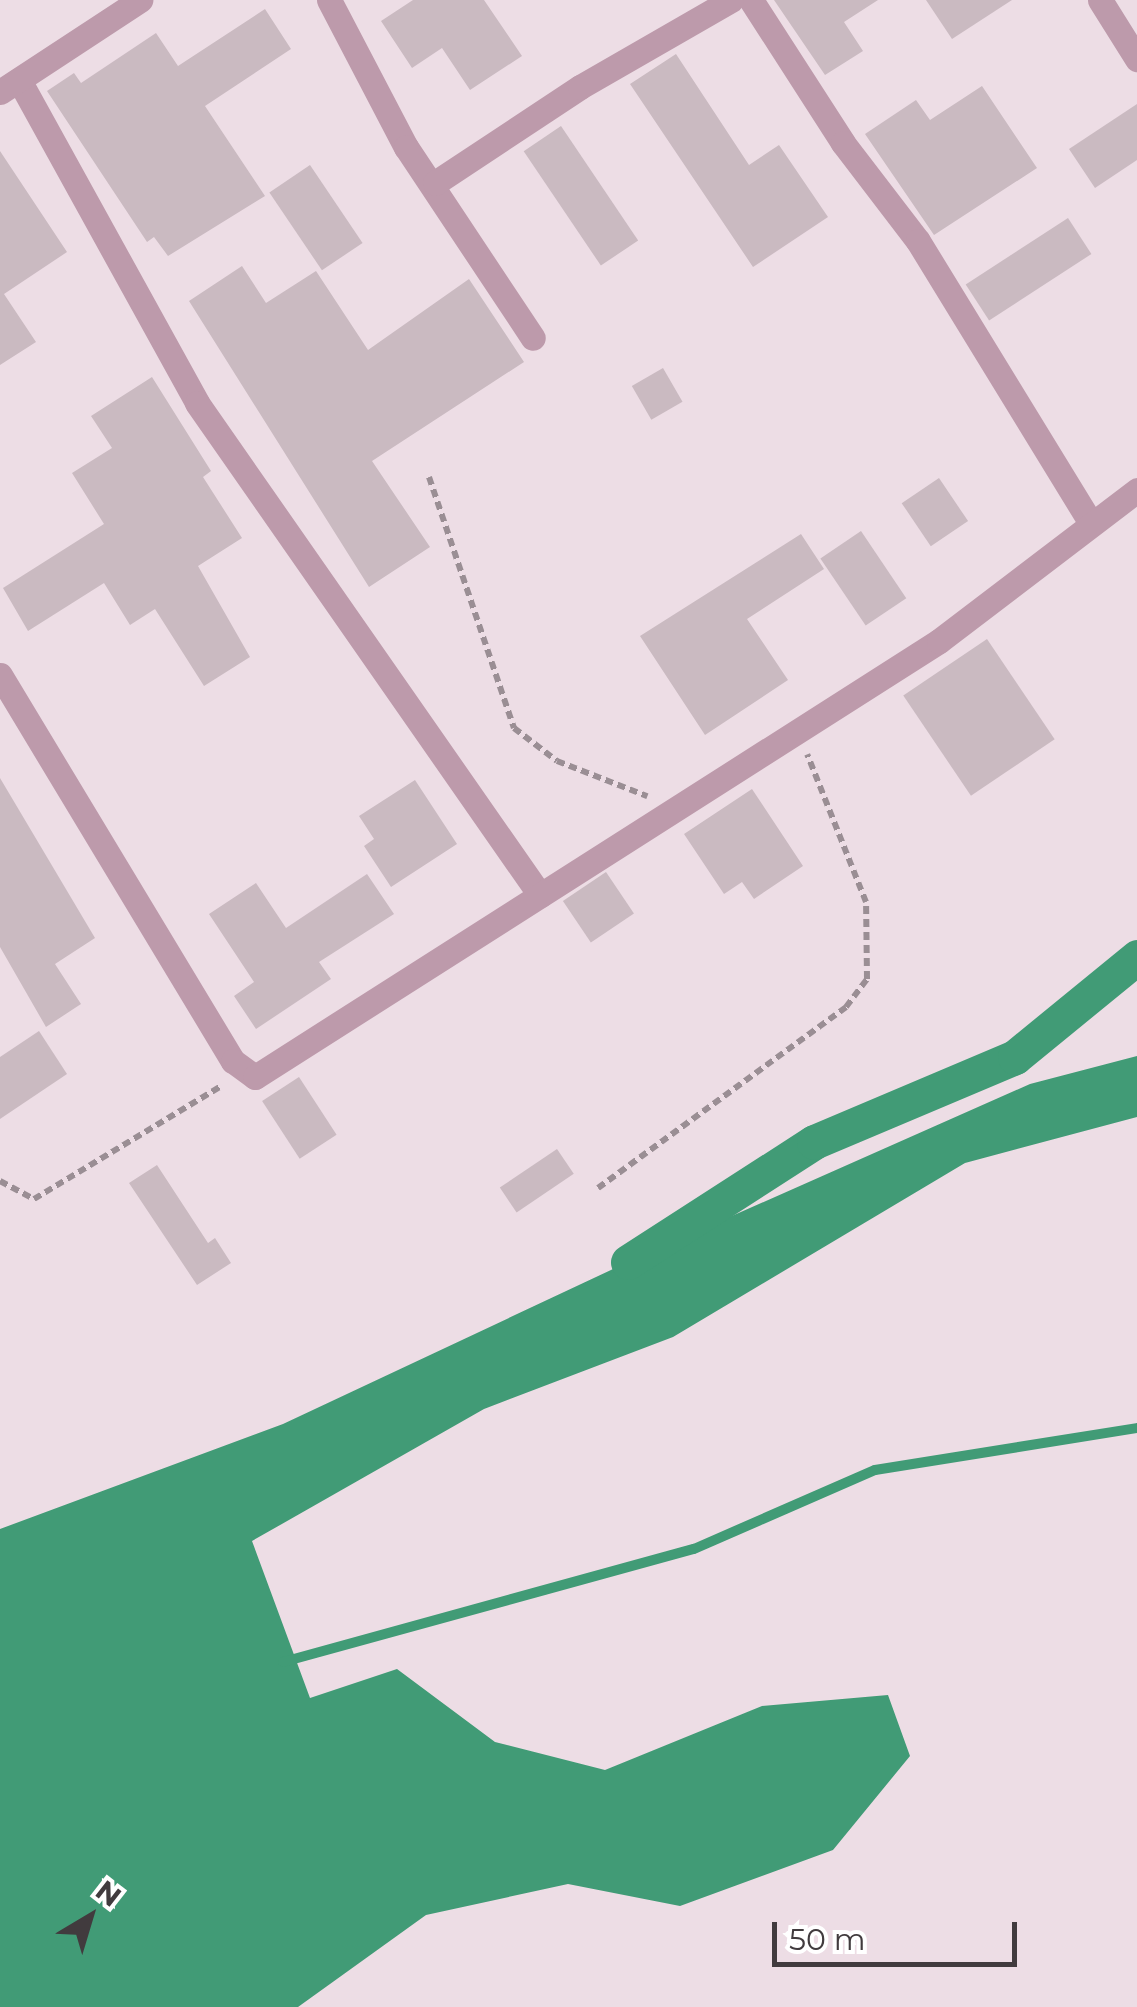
<!DOCTYPE html>
<style>
body{margin:0}
#map{position:relative;width:1137px;height:2007px;overflow:hidden;background:#eddde5;font-family:Montserrat,sans-serif}
div>[style]{position:absolute}
.water>*{inset:0;background:#419b76}
.stream>*{height:10px;margin:-5px;padding:0 5px;transform-origin:5px;border-radius:5px;background:#419b76}
.canal>*{height:35px;margin:-17.5px;padding:0 17.5px;transform-origin:17.5px;border-radius:17.5px;background:#419b76}
.building>*{inset:0;background:#cabac1;transform-origin:0 0}
.path>*{height:6px;margin-top:-3px;transform-origin:0;background:repeating-linear-gradient(90deg,#9a8e94 0 8px,transparent 0 13px)}
.street>*{height:25px;margin:-12.5px;padding:0 12.5px;transform-origin:12.5px;border-radius:12.5px;background:#bd9aab}
span{translate:-50% -50%;white-space:nowrap;text-align:center;line-height:1.15;-webkit-text-stroke:10px #fff;paint-order:stroke}
.north{position:absolute;left:40px;top:1867px;width:100px;height:100px;-webkit-text-stroke:8px #fff;paint-order:stroke;rotate:38deg;font-size:28px;font-weight:700;line-height:40px;text-align:center;color:#413b3e}
.north::after{content:'';display:block;margin:auto;width:35px;height:45px;background:#413b3e;clip-path:polygon(50% 0,100% 100%,50% 72%,0 100%)}
.scale{position:absolute;left:772px;top:1922px;width:245px;height:45px;box-sizing:border-box;border:5px solid #413b3e;border-top:0;padding-left:12px;font-size:30px;line-height:35px;white-space:nowrap;color:#413b3e;-webkit-text-stroke:8px #fff;paint-order:stroke}
</style>
<div id="map">
<div class="water">
<i style="clip-path:polygon(1137px 1056px,1137px 1117px,965px 1163px,673px 1337px,484px 1409px,252px 1541px,310px 1698px,397px 1669px,495px 1742px,605px 1770px,762px 1706px,888px 1695px,910px 1756px,833px 1850px,680px 1906px,568px 1884px,426px 1915px,298px 2007px,0 2007px,0 1529px,283px 1424px,628px 1262px,1030px 1084px)"></i>
</div>
<div class="stream">
<i style="left:283px;top:1662px;width:426px;rotate:-15.4deg"></i>
<i style="left:694px;top:1549px;width:197px;rotate:-23.6deg"></i>
<i style="left:875px;top:1470px;width:265px;rotate:-9.1deg"></i>
</div>
<div class="canal">
<i style="left:628px;top:1262px;width:221px;rotate:-32.8deg"></i>
<i style="left:814px;top:1142px;width:218px;rotate:-22.9deg"></i>
<i style="left:1015px;top:1057px;width:158px;rotate:-39.3deg"></i>
</div>
<div class="building">
<i style="clip-path:polygon(413px 0,484px 0,522px 56px,470px 90px,442px 48px,412px 68px,381px 21px)"></i>
<i style="clip-path:polygon(774px 0,878px 0,844px 22px,863px 51px,825px 75px)"></i>
<i style="clip-path:polygon(926px 0,1012px 0,952px 39px)"></i>
<i style="clip-path:polygon(265px 9px,291px 49px,205px 106px,265px 196px,168px 256px,154px 237px,147px 242px,47px 91px,74px 73px,81px 83px,156px 33px,178px 66px)"></i>
<i style="clip-path:polygon(676px 54px,749px 165px,779px 145px,828px 217px,753px 267px,630px 84px)"></i>
<i style="clip-path:polygon(982px 86px,1037px 168px,934px 235px,865px 134px,916px 100px,930px 120px)"></i>
<i style="clip-path:polygon(1137px 104px,1137px 160px,1095px 188px,1069px 149px)"></i>
<i style="left:561px;top:126px;width:138px;height:45px;rotate:56deg"></i>
<i style="clip-path:polygon(0 151px,67px 252px,4px 294px,36px 342px,0 365px)"></i>
<i style="left:310px;top:165px;width:94px;height:49px;rotate:56deg"></i>
<i style="left:1068px;top:218px;width:43px;height:122px;rotate:57deg"></i>
<i style="clip-path:polygon(242px 266px,266px 303px,316px 271px,368px 350px,469px 279px,524px 362px,372px 461px,430px 547px,369px 587px,189px 301px)"></i>
<i style="left:663px;top:368px;width:39px;height:36px;rotate:60deg"></i>
<i style="clip-path:polygon(152px 377px,211px 471px,203px 477px,242px 538px,198px 566px,250px 657px,204px 686px,155px 609px,130px 625px,104px 583px,28px 631px,3px 588px,104px 524px,72px 473px,112px 448px,91px 416px)"></i>
<i style="left:939px;top:478px;width:52px;height:45px;rotate:56deg"></i>
<i style="left:861px;top:531px;width:81px;height:49px;rotate:56deg"></i>
<i style="clip-path:polygon(801px 534px,824px 569px,747px 619px,788px 680px,705px 735px,640px 636px)"></i>
<i style="left:987px;top:639px;width:121px;height:101px;rotate:56deg"></i>
<i style="clip-path:polygon(0 778px,95px 938px,55px 964px,81px 1004px,46px 1027px,0 947px)"></i>
<i style="clip-path:polygon(415px 780px,457px 844px,391px 887px,364px 846px,374px 839px,359px 816px)"></i>
<i style="clip-path:polygon(752px 789px,803px 866px,754px 899px,742px 882px,724px 894px,684px 834px)"></i>
<i style="left:606px;top:872px;width:50px;height:52px;rotate:56deg"></i>
<i style="clip-path:polygon(367px 874px,394px 914px,319px 962px,331px 979px,256px 1029px,234px 996px,254px 982px,209px 914px,256px 883px,286px 928px)"></i>
<i style="clip-path:polygon(39px 1031px,67px 1074px,0 1119px,0 1057px)"></i>
<i style="left:299px;top:1077px;width:69px;height:44px;rotate:57deg"></i>
<i style="left:557px;top:1149px;width:30px;height:69px;rotate:56deg"></i>
<i style="clip-path:polygon(157px 1165px,208px 1243px,215px 1238px,231px 1263px,197px 1285px,129px 1183px)"></i>
</div>
<div class="path">
<i style="left:429px;top:477px;width:265px;rotate:71.3deg"></i>
<i style="left:514px;top:728px;width:54px;rotate:37.5deg"></i>
<i style="left:557px;top:761px;width:97px;rotate:21.3deg"></i>
<i style="left:0;top:1181px;width:38px;rotate:28deg"></i>
<i style="left:34px;top:1199px;width:218px;rotate:-31.1deg"></i>
<i style="left:598px;top:1188px;width:307px;rotate:-36.1deg"></i>
<i style="left:846px;top:1007px;width:35px;rotate:-53deg"></i>
<i style="left:867px;top:979px;width:77px;rotate:-90.7deg"></i>
<i style="left:866px;top:902px;width:159px;rotate:-111.7deg"></i>
</div>
<div class="street">
<i style="left:329px;top:0;width:166px;rotate:62.4deg"></i>
<i style="left:406px;top:147px;width:229px;rotate:56.4deg"></i>
<i style="left:751px;top:0;width:170px;rotate:57.2deg"></i>
<i style="left:843px;top:143px;width:123px;rotate:52.6deg"></i>
<i style="left:918px;top:241px;width:329px;rotate:58.5deg"></i>
<i style="left:1100px;top:0;width:70px;rotate:57.9deg"></i>
<i style="left:19px;top:80px;width:369px;rotate:61.1deg"></i>
<i style="left:197px;top:403px;width:600px;rotate:55.12deg"></i>
<i style="left:0;top:92px;width:168px;rotate:-33.3deg"></i>
<i style="left:435px;top:183px;width:174px;rotate:-33.5deg"></i>
<i style="left:580px;top:87px;width:174px;rotate:-29.9deg"></i>
<i style="left:0;top:675px;width:451px;rotate:58.9deg"></i>
<i style="left:233px;top:1061px;width:27px;rotate:36deg"></i>
<i style="left:255px;top:1077px;width:811px;rotate:-32.51deg"></i>
<i style="left:939px;top:641px;width:249px;rotate:-37.3deg"></i>
</div>
<div class="north">N</div>
<div class="scale">50 m</div>
</div>
